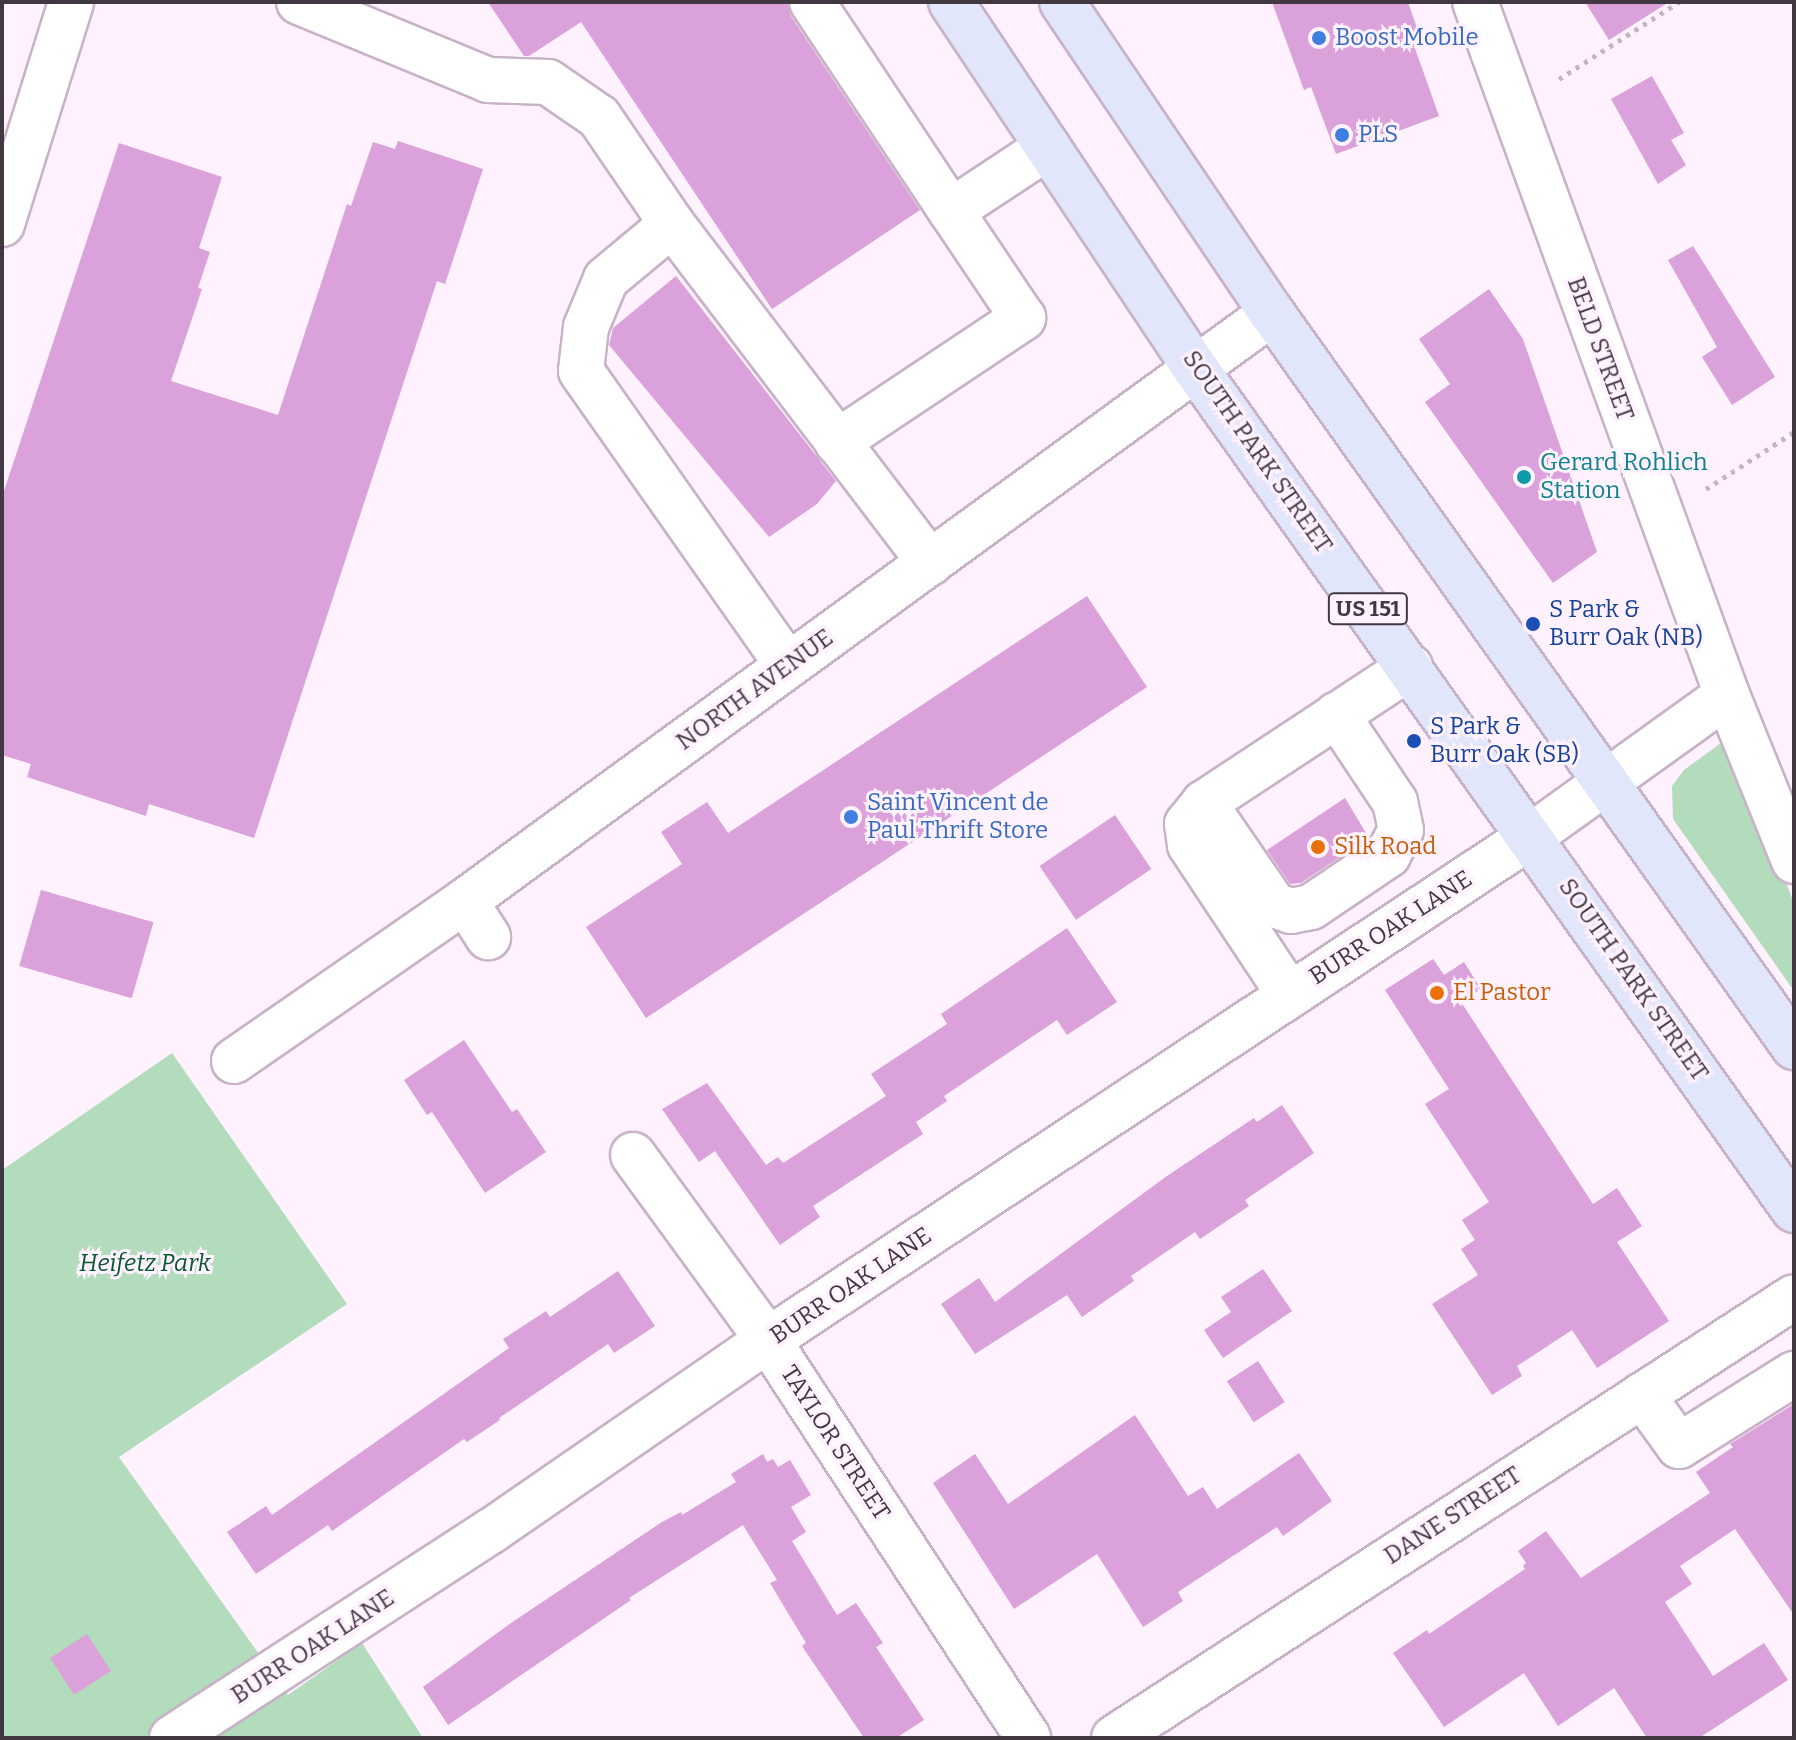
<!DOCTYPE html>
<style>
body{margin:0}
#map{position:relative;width:1796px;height:1740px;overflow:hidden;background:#fff1fe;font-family:Bitter,serif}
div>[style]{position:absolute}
.green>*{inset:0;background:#b2dcbc}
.building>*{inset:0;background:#dba1da;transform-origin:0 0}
.path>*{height:5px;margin-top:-2.5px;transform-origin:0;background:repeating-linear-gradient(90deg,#c3b6c2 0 4px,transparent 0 10px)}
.roads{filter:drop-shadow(2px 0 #c8b2c7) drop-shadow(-2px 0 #c8b2c7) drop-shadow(0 2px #c8b2c7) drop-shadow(0 -2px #c8b2c7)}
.minor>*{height:44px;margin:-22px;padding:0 22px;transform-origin:22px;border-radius:22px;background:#fff}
.major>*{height:44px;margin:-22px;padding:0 22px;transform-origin:22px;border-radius:22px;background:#e1e6fb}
.dots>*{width:22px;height:22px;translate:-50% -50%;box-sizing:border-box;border:4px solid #fff1fe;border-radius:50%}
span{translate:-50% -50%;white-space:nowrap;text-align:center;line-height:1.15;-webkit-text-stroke:6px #fff1fe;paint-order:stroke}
.shield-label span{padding:2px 6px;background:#fff1fe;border:2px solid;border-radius:6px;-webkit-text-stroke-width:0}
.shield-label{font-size:22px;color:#413841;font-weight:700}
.shop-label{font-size:24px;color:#366cbe}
.left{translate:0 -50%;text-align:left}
.street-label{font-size:24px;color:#413841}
.culture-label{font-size:24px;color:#0d838f}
.transit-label{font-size:24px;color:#164399}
.food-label{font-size:24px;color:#c56008}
.park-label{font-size:24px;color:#055a2d;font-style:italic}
.frame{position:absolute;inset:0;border:4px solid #413841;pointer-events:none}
</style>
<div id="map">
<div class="green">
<i style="clip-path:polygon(1721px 743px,1738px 751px,1794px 904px,1794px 991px,1673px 819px,1672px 786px,1684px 770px)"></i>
<i style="clip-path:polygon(172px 1053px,347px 1304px,119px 1457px,288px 1695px,362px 1643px,423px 1738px,2px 1738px,2px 1170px)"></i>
</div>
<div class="building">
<i style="clip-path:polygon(488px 2px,787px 2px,791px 16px,920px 210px,772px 309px,581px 22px,529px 56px,524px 56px)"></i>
<i style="clip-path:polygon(1272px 2px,1408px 2px,1420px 37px,1412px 40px,1439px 116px,1336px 154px,1311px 87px,1304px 90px)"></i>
<i style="clip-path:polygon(1585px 2px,1669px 2px,1609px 40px)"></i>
<i style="clip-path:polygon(1652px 76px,1684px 133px,1671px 140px,1686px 165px,1658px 184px,1611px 99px)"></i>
<i style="clip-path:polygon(398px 141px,483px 169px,445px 284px,437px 281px,254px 838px,149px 804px,146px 816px,27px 777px,31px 764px,2px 755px,2px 497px,119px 143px,222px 177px,199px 248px,210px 252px,198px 288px,202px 289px,171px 381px,278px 415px,347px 204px,351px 206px,373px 142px,395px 149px)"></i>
<i style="clip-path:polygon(1693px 246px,1775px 377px,1732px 405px,1702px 357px,1717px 347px,1668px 260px)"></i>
<i style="clip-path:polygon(676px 276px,836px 481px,817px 504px,769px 537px,609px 345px,613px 328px)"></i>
<i style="clip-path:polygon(1489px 289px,1523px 339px,1597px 552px,1553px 583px,1425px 402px,1450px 384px,1419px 339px)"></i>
<i style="clip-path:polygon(1087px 596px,1147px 687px,646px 1018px,586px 927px,682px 864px,661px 832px,707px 802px,728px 833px)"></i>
<i style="clip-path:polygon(1345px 798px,1369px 838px,1301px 883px,1290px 884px,1267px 850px)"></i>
<i style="left:1115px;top:815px;width:65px;height:91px;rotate:56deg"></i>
<i style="left:41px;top:890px;width:117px;height:79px;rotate:16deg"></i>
<i style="clip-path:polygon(1067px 928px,1117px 1002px,1067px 1035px,1057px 1020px,944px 1096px,947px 1101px,916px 1122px,923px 1134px,813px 1206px,820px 1217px,780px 1245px,715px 1151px,699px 1162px,662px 1109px,707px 1083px,766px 1165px,778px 1157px,783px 1163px,886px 1096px,871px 1074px,947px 1024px,941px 1014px)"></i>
<i style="clip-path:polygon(1433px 959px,1444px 975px,1464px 962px,1481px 989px,1461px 1002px,1593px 1204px,1617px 1188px,1642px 1226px,1617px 1242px,1669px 1321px,1597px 1368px,1572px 1330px,1517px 1366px,1522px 1376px,1492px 1395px,1432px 1304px,1478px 1275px,1461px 1249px,1475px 1240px,1462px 1220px,1489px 1202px,1425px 1104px,1449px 1089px,1385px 990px)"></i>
<i style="clip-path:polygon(464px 1040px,512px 1112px,517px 1109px,546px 1152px,485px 1193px,432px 1112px,427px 1115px,404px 1080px)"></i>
<i style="clip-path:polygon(1282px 1105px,1314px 1153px,1245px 1200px,1249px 1206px,1200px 1239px,1195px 1232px,1131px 1276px,1134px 1281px,1082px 1317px,1067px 1295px,975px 1354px,941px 1304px,979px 1278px,995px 1302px,1167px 1176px,1254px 1118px,1257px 1122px)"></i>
<i style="clip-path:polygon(1263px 1269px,1292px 1311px,1223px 1358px,1204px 1330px,1231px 1312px,1221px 1297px)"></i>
<i style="clip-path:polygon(618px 1271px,655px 1326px,614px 1353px,608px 1344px,499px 1418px,500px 1420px,467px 1442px,464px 1439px,332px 1531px,328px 1525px,256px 1574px,227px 1532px,266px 1506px,272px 1515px,509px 1348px,503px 1339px,546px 1311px,550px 1317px)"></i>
<i style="left:1258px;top:1361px;width:49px;height:37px;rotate:57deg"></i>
<i style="clip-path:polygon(1794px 1404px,1794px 1615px,1735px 1529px,1680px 1566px,1692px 1584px,1665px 1602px,1713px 1676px,1764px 1643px,1788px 1680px,1699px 1738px,1647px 1738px,1614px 1688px,1558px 1726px,1524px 1673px,1444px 1727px,1393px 1653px,1427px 1630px,1429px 1634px,1525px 1569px,1523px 1566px,1526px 1563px,1518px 1551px,1546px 1531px,1581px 1578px,1710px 1493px,1696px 1472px,1733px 1447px,1730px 1444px)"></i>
<i style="clip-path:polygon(1135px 1415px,1188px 1496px,1203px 1487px,1217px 1509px,1299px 1453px,1332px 1501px,1283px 1536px,1277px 1527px,1178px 1592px,1183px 1601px,1143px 1627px,1097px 1554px,1014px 1609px,933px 1483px,975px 1454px,1008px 1504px)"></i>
<i style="clip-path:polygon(763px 1454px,767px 1462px,773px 1459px,778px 1467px,790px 1460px,811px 1495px,791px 1507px,806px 1532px,792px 1541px,837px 1615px,856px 1603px,883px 1643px,876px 1647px,924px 1720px,896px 1738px,864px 1738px,802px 1646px,806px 1643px,770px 1583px,777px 1580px,743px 1525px,629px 1598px,631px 1600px,448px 1725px,423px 1687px,511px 1623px,662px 1522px,681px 1512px,682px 1515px,736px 1482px,731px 1474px)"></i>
<i style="left:87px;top:1634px;width:44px;height:44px;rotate:57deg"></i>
</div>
<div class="path">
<i style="left:1559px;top:79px;width:143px;rotate:-32.7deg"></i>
<i style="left:1706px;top:489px;width:105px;rotate:-32.9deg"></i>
</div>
<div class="roads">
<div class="minor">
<i style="left:299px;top:2px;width:204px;rotate:22.4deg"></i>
<i style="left:488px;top:80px;width:60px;rotate:1.9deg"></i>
<i style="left:548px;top:82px;width:62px;rotate:34.5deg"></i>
<i style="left:599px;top:117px;width:130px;rotate:55.7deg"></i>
<i style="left:672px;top:224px;width:426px;rotate:52.7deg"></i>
<i style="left:812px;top:2px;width:251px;rotate:56.4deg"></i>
<i style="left:2px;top:224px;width:232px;rotate:-72.7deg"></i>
<i style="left:672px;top:224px;width:86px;rotate:140.2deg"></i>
<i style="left:606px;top:279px;width:52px;rotate:112.6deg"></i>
<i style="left:586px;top:327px;width:44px;rotate:96.5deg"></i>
<i style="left:581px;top:371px;width:360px;rotate:54.9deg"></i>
<i style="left:837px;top:442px;width:224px;rotate:-33.7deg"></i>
<i style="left:1023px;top:318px;width:129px;rotate:-123.9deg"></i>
<i style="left:951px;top:211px;width:116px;rotate:-33.4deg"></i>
<i style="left:1727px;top:695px;width:179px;rotate:68deg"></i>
<i style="left:1204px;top:803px;width:124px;rotate:55.5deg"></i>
<i style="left:1274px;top:905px;width:18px;rotate:19deg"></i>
<i style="left:1291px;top:911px;width:20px;rotate:-11deg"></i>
<i style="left:1311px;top:907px;width:93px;rotate:-34deg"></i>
<i style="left:1388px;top:855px;width:28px;rotate:-63deg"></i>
<i style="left:1401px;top:830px;width:29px;rotate:-102deg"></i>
<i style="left:1395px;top:802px;width:105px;rotate:-123.7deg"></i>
<i style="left:465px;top:901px;width:43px;rotate:57.4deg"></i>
<i style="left:1289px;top:994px;width:179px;rotate:-123.6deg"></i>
<i style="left:1190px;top:845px;width:21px;rotate:-98deg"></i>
<i style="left:1187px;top:824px;width:27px;rotate:-51deg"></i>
<i style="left:1204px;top:803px;width:247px;rotate:-33.4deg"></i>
<i style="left:234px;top:1061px;width:281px;rotate:-34.7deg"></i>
<i style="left:465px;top:901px;width:998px;rotate:-36.08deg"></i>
<i style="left:633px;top:1155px;width:229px;rotate:53.9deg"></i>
<i style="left:768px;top:1340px;width:475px;rotate:56.8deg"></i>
<i style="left:1642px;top:1395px;width:63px;rotate:54deg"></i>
<i style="left:1679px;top:1446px;width:136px;rotate:-32.1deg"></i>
<i style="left:172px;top:1738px;width:380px;rotate:-33deg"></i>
<i style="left:491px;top:1531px;width:336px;rotate:-34.6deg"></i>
<i style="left:768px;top:1340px;width:914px;rotate:-33.45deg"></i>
<i style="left:1531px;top:836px;width:241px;rotate:-35.7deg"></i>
<i style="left:1727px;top:695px;width:737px;rotate:-109.98deg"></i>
<i style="left:1114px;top:1738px;width:810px;rotate:-32.96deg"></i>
</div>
<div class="major">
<i style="left:951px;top:2px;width:441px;rotate:56.3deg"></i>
<i style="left:1196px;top:369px;width:1032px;rotate:54.58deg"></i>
<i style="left:1062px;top:2px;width:375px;rotate:56deg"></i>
<i style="left:1272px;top:313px;width:901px;rotate:54.58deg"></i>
</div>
</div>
<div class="dots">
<i style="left:1319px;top:38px;background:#3f7fe0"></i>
<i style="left:1342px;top:135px;background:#3f7fe0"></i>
<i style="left:1524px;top:477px;background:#0f9aa8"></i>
<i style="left:1533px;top:624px;background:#1a4fb4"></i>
<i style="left:1414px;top:741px;background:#1a4fb4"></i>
<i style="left:851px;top:817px;background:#3f7fe0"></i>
<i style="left:1318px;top:847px;background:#e8710a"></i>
<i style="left:1437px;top:993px;background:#e8710a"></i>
</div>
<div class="shield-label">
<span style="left:1368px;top:609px">US 151</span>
</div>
<div class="shop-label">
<span class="left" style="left:1335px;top:38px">Boost Mobile</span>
<span class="left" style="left:1358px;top:135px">PLS</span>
<span class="left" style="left:867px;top:817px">Saint Vincent de<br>Paul Thrift Store</span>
</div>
<div class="street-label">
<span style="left:1600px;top:349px;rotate:70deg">BELD STREET</span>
<span style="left:1257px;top:452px;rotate:55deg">SOUTH PARK STREET</span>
<span style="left:755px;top:690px;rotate:-36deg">NORTH AVENUE</span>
<span style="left:1391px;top:928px;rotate:-33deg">BURR OAK LANE</span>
<span style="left:1633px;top:980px;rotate:55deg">SOUTH PARK STREET</span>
<span style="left:851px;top:1286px;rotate:-34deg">BURR OAK LANE</span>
<span style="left:835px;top:1443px;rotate:57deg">TAYLOR STREET</span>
<span style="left:1453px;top:1516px;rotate:-33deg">DANE STREET</span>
<span style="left:313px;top:1647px;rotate:-33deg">BURR OAK LANE</span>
</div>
<div class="culture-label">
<span class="left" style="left:1540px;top:477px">Gerard Rohlich<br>Station</span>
</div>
<div class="transit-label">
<span class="left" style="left:1549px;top:624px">S Park &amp;<br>Burr Oak (NB)</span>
<span class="left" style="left:1430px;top:741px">S Park &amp;<br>Burr Oak (SB)</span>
</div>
<div class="food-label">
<span class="left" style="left:1334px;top:847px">Silk Road</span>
<span class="left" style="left:1453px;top:993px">El Pastor</span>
</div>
<div class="park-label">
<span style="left:145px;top:1264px">Heifetz Park</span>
</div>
<div class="frame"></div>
</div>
